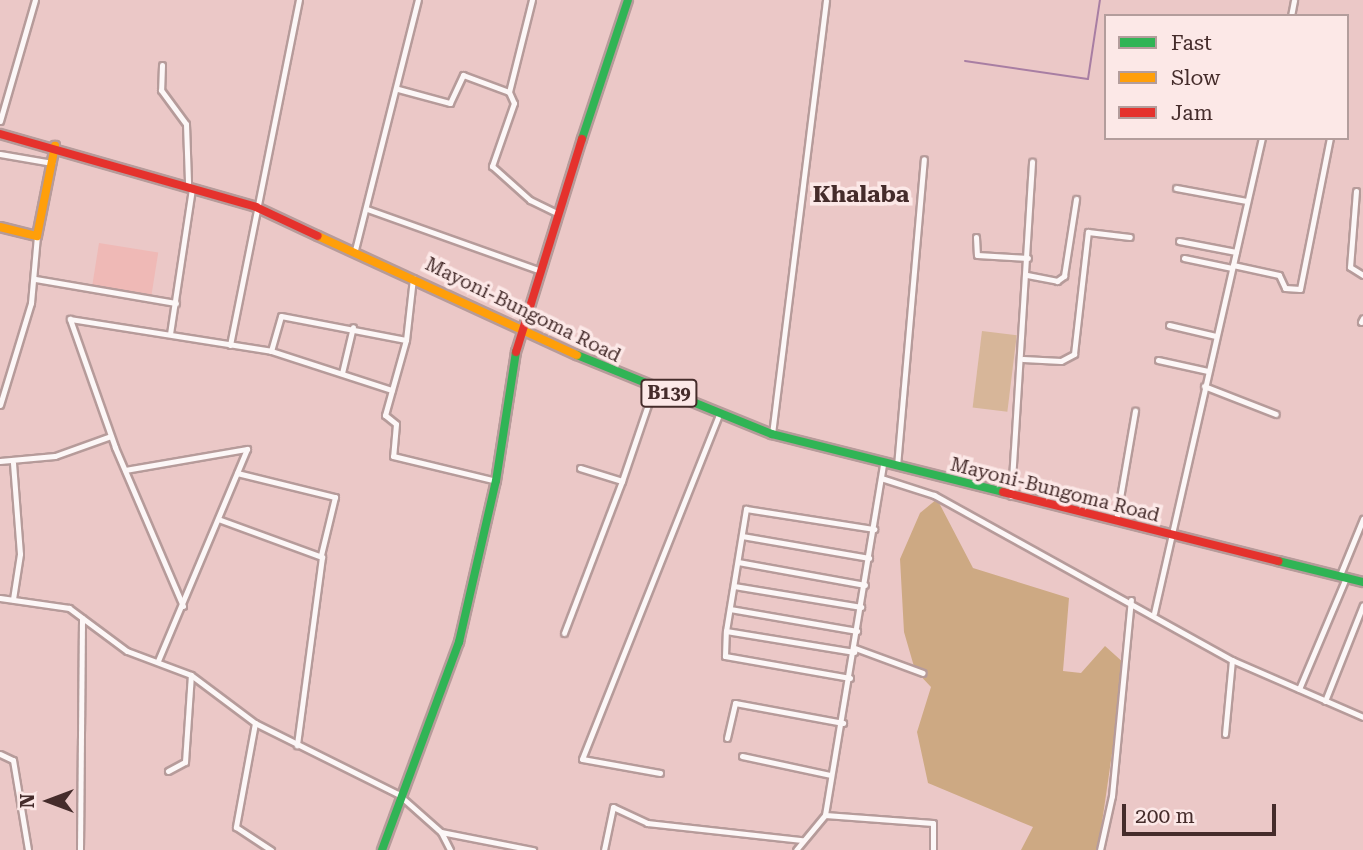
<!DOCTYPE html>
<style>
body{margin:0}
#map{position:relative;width:1363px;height:850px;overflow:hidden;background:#ebc8c7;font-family:"Roboto Serif",serif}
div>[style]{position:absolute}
.built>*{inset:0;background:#efb9b6;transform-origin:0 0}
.green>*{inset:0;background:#d7b699;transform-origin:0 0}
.forest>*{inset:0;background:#cda983}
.stream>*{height:2px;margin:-1px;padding:0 1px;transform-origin:1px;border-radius:1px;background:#a87ea3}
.roads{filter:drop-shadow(2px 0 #b69b9a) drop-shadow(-2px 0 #b69b9a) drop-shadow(0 2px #b69b9a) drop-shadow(0 -2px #b69b9a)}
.street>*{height:5px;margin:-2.5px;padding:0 2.5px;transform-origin:2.5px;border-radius:2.5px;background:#fcf7f7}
.fast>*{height:8px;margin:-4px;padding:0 4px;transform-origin:4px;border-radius:4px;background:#30b455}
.slow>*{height:8px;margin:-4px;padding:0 4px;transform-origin:4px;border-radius:4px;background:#ff9f0a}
.jam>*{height:8px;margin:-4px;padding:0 4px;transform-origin:4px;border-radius:4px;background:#e5322d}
span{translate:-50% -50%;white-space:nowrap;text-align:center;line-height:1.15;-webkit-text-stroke:7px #fce8e7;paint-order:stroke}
.shield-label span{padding:2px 5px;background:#fce8e7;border:2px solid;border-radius:5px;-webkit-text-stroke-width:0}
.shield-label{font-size:18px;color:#452c2b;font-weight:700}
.street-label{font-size:19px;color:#452c2b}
.quarter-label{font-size:23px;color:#452c2b;font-weight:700}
.legend{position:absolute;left:1104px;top:14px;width:245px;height:126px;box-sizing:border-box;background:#fce8e7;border:2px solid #b39d9c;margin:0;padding:9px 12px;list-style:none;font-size:21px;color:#452c2b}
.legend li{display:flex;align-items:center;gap:14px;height:35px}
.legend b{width:35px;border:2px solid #b39d9c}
.north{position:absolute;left:14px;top:766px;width:70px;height:70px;-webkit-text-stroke:5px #fce8e7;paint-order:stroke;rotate:270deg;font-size:19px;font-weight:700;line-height:28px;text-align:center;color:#452c2b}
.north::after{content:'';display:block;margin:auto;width:24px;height:32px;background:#452c2b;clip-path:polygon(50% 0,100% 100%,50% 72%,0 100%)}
.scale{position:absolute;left:1122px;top:804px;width:154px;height:32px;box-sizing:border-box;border:4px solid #452c2b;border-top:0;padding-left:9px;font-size:21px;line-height:24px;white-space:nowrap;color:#452c2b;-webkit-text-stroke:5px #fce8e7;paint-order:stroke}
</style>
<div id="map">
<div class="built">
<i style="left:99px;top:243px;width:60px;height:46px;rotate:9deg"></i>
</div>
<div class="green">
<i style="left:982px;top:331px;width:35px;height:77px;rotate:7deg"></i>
</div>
<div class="forest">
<i style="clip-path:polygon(937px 499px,973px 568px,1069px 598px,1063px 671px,1081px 673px,1105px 646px,1125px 664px,1098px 850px,1021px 850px,1033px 827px,928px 783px,917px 732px,931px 687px,915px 670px,904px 632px,900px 559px,920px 513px)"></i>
</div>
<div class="stream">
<i style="left:965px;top:61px;width:124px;rotate:8.3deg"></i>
<i style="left:1088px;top:79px;width:80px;rotate:-81.4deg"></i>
</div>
<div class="roads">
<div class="street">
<i style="left:1291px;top:16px;width:16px;rotate:-79deg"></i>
<i style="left:162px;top:65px;width:25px;rotate:92deg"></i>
<i style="left:161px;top:90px;width:42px;rotate:53.7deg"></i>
<i style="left:186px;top:124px;width:58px;rotate:88deg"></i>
<i style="left:398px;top:89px;width:54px;rotate:15.1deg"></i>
<i style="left:450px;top:103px;width:31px;rotate:-65deg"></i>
<i style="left:463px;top:75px;width:49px;rotate:20.3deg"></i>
<i style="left:509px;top:92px;width:95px;rotate:-76deg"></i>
<i style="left:509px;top:92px;width:12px;rotate:66deg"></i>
<i style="left:514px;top:103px;width:67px;rotate:109.2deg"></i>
<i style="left:492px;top:166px;width:51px;rotate:41.8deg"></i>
<i style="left:530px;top:200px;width:28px;rotate:26deg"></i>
<i style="left:0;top:121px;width:126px;rotate:-73.9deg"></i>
<i style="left:0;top:154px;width:53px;rotate:9.8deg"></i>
<i style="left:1176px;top:188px;width:72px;rotate:10.4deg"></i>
<i style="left:1356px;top:191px;width:76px;rotate:94.5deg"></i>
<i style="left:1350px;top:267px;width:15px;rotate:32deg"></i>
<i style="left:367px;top:209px;width:182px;rotate:19.6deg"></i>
<i style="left:976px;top:237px;width:18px;rotate:87deg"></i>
<i style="left:977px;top:255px;width:51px;rotate:3.4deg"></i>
<i style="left:1179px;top:241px;width:58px;rotate:10.9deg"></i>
<i style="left:355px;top:250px;width:258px;rotate:-75.9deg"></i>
<i style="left:1184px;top:258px;width:49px;rotate:11.8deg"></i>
<i style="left:1233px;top:265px;width:47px;rotate:12.3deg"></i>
<i style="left:1279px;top:275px;width:14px;rotate:65deg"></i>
<i style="left:1285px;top:288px;width:15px;rotate:4deg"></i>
<i style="left:1300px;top:289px;width:154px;rotate:-78.8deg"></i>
<i style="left:1027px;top:275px;width:31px;rotate:11deg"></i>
<i style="left:1057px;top:281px;width:9px;rotate:-36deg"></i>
<i style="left:1064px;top:276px;width:78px;rotate:-81.1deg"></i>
<i style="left:413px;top:278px;width:62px;rotate:96.4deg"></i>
<i style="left:406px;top:340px;width:78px;rotate:105.6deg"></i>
<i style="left:385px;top:415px;width:14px;rotate:39deg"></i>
<i style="left:396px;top:424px;width:32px;rotate:95deg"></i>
<i style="left:393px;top:456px;width:106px;rotate:13.6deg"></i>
<i style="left:35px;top:279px;width:143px;rotate:9.7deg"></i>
<i style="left:1361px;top:322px;width:4px;rotate:-63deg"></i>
<i style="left:1169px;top:325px;width:48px;rotate:13.2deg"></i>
<i style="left:170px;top:334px;width:147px;rotate:-81.4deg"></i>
<i style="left:230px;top:345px;width:352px;rotate:-78.7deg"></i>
<i style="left:271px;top:351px;width:36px;rotate:-74deg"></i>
<i style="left:281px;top:316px;width:127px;rotate:10.9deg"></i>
<i style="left:1023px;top:359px;width:38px;rotate:3deg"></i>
<i style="left:1061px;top:361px;width:15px;rotate:-28deg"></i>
<i style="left:1074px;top:354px;width:123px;rotate:-83.5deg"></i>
<i style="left:1088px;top:232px;width:42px;rotate:6.8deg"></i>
<i style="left:1158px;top:360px;width:51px;rotate:12.4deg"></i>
<i style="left:342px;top:373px;width:47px;rotate:-76.6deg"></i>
<i style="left:1204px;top:386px;width:77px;rotate:21.3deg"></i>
<i style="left:0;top:405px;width:107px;rotate:-73.1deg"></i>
<i style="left:31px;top:303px;width:67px;rotate:-84.9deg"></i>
<i style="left:772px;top:434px;width:437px;rotate:-82.9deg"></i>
<i style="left:0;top:461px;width:55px;rotate:-5.2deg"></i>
<i style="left:55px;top:456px;width:59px;rotate:-19.7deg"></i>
<i style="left:13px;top:463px;width:91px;rotate:85.6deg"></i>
<i style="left:20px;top:554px;width:46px;rotate:98.8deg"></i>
<i style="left:897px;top:466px;width:308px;rotate:-85deg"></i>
<i style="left:580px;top:468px;width:44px;rotate:17.2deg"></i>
<i style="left:622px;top:481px;width:99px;rotate:-71.2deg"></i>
<i style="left:125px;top:470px;width:124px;rotate:-9.8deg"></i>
<i style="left:247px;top:449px;width:230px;rotate:112.8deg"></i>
<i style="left:237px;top:473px;width:101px;rotate:13.8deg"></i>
<i style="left:335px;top:497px;width:60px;rotate:103.6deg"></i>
<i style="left:881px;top:478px;width:56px;rotate:17.8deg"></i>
<i style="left:934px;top:495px;width:341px;rotate:29deg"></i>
<i style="left:1232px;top:660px;width:143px;rotate:23.5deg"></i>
<i style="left:1011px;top:496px;width:335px;rotate:-86.4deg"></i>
<i style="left:218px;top:519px;width:111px;rotate:20.1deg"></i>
<i style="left:322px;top:557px;width:190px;rotate:97.6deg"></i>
<i style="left:1116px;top:521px;width:112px;rotate:-80.2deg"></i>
<i style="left:742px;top:536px;width:129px;rotate:9.8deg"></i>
<i style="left:738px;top:562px;width:129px;rotate:10.3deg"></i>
<i style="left:1340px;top:575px;width:61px;rotate:-67.7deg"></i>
<i style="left:734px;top:586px;width:129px;rotate:9.4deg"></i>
<i style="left:0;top:598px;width:70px;rotate:8.2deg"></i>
<i style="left:69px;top:608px;width:72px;rotate:36.6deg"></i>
<i style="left:127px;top:651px;width:68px;rotate:20.6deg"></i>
<i style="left:191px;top:675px;width:80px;rotate:36.9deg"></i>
<i style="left:255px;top:723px;width:160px;rotate:26.4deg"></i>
<i style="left:398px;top:794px;width:57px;rotate:41.5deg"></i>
<i style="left:441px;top:832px;width:20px;rotate:63deg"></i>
<i style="left:183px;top:606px;width:173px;rotate:-113.2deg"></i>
<i style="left:115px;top:447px;width:136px;rotate:-109.4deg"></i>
<i style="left:70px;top:319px;width:204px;rotate:9deg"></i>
<i style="left:271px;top:351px;width:127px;rotate:17.9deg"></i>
<i style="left:730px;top:609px;width:129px;rotate:9.8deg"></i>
<i style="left:1154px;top:613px;width:487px;rotate:-77.2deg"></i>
<i style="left:726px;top:631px;width:130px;rotate:9.3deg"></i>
<i style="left:564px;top:633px;width:163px;rotate:-69.1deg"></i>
<i style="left:855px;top:648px;width:72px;rotate:20.2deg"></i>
<i style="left:850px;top:678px;width:127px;rotate:-170deg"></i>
<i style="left:725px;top:656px;width:25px;rotate:-88deg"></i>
<i style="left:726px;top:631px;width:124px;rotate:-80.7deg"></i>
<i style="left:746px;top:509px;width:130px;rotate:8.9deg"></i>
<i style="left:1299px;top:689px;width:121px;rotate:-67.1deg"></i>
<i style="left:1325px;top:701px;width:103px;rotate:-68.4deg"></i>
<i style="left:255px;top:723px;width:106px;rotate:100.4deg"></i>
<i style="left:236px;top:827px;width:42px;rotate:33.3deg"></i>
<i style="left:1225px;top:734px;width:74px;rotate:-84.6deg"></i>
<i style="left:727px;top:738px;width:36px;rotate:-77deg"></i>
<i style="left:735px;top:703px;width:110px;rotate:10.5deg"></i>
<i style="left:0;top:754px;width:14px;rotate:25deg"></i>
<i style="left:13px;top:760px;width:91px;rotate:80.5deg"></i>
<i style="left:742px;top:756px;width:91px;rotate:12.1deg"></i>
<i style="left:168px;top:771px;width:19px;rotate:-28deg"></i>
<i style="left:185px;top:762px;width:87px;rotate:-86.1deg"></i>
<i style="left:660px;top:773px;width:79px;rotate:-169.8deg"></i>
<i style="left:582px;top:759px;width:373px;rotate:-68.3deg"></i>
<i style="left:825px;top:815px;width:108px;rotate:4.2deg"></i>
<i style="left:933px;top:823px;width:27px;rotate:90deg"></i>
<i style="left:441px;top:832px;width:94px;rotate:11.1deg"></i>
<i style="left:80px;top:850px;width:232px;rotate:-89.5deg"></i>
<i style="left:604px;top:850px;width:44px;rotate:-78.2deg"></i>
<i style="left:613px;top:807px;width:38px;rotate:25deg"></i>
<i style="left:647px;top:823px;width:156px;rotate:6.3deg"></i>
<i style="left:796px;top:850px;width:45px;rotate:-50.4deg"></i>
<i style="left:825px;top:815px;width:354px;rotate:-80.6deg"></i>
<i style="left:1100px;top:850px;width:55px;rotate:-77.5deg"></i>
<i style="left:1112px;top:796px;width:197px;rotate:-84.5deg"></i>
</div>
<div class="fast">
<i style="left:582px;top:139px;width:146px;rotate:-71.7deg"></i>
<i style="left:577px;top:355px;width:210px;rotate:22.1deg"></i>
<i style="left:772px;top:434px;width:238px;rotate:14.1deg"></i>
<i style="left:1278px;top:561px;width:88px;rotate:13.9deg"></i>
<i style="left:382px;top:850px;width:222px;rotate:-69.7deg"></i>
<i style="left:459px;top:642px;width:165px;rotate:-77.1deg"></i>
<i style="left:496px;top:481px;width:131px;rotate:-81.2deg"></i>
</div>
<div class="slow">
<i style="left:0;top:227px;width:38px;rotate:14deg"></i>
<i style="left:37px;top:236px;width:92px;rotate:-78.7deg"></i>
<i style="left:318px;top:236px;width:285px;rotate:24.7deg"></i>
</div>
<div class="jam">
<i style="left:0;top:134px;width:266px;rotate:15.9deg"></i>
<i style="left:256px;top:207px;width:68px;rotate:25.1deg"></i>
<i style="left:516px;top:352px;width:223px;rotate:-72.8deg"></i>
<i style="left:1003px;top:492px;width:284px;rotate:14.1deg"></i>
</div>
</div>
<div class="shield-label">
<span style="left:669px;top:393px">B139</span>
</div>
<div class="street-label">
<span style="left:523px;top:310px;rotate:26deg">Mayoni-Bungoma Road</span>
<span style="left:1055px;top:490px;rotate:14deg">Mayoni-Bungoma Road</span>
</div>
<div class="quarter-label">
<span style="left:861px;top:195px">Khalaba</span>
</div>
<ul class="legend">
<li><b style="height:9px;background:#30b455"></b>Fast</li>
<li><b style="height:9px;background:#ff9f0a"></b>Slow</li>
<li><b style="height:9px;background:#e5322d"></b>Jam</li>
</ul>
<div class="north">N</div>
<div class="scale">200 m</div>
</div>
